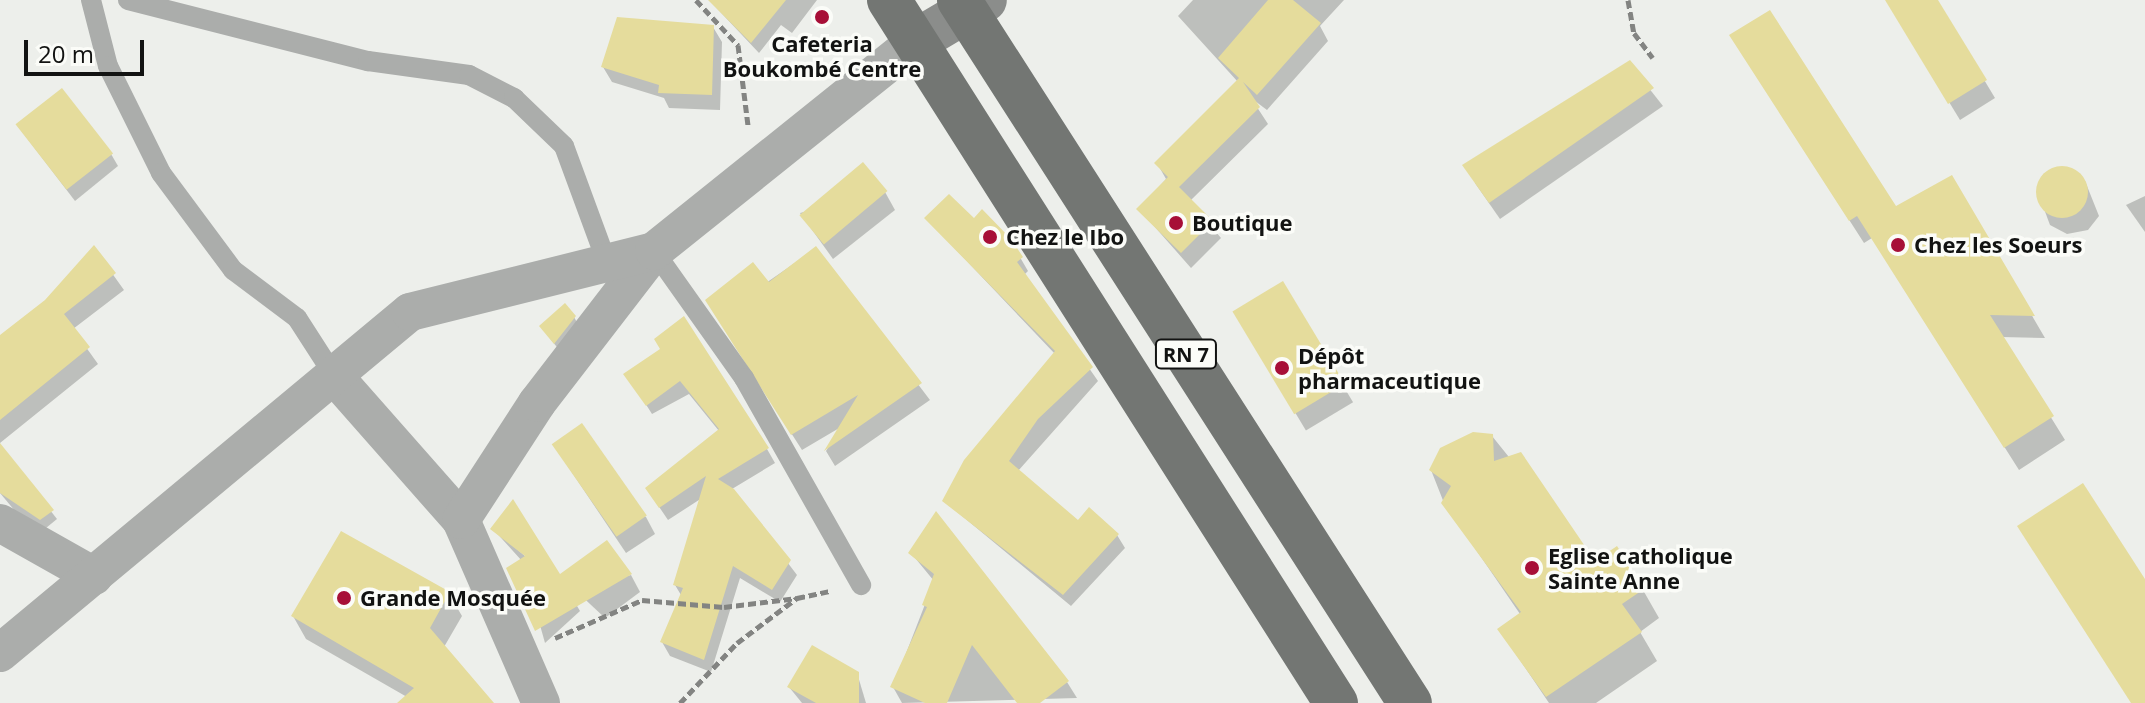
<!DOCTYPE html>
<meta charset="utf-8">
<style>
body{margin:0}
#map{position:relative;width:2145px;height:703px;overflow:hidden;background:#edefeb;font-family:"Open Sans",sans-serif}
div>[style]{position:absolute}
.shadow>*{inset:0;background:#0003;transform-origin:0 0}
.building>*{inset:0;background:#e5dc9c;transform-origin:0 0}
.round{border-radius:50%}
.path>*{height:5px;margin-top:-2.5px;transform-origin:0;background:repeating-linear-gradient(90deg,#838482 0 8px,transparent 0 12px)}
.lane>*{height:20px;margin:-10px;padding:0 10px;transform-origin:10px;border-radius:10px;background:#abadab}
.street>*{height:38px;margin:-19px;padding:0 19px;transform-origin:19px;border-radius:19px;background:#abadab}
.secondary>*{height:44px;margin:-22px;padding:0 22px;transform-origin:22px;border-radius:22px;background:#8b8d8b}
.primary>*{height:44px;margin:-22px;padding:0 22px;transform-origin:22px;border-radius:22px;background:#737673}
.dots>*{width:22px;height:22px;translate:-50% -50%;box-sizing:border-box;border:4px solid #fbfcf8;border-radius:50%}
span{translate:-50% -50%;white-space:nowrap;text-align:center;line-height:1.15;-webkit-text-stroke:7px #fbfcf8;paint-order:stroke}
.shield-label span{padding:2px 6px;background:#fbfcf8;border:2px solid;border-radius:6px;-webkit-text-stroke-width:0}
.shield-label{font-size:20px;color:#121312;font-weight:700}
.poi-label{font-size:22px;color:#121312;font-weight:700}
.left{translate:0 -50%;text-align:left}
.scale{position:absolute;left:24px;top:40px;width:120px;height:36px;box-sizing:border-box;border:4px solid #121312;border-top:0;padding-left:10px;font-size:24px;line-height:28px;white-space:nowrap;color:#121312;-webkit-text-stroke:6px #fbfcf8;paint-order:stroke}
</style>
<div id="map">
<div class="shadow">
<i style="clip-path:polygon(709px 0,817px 0,792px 33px,781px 25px,759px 53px)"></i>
<i style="clip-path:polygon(1193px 0,1344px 0,1320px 26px,1328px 41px,1267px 110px,1251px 98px,1268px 124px,1190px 201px,1221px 238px,1191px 268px,1139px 209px,1166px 179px,1157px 163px,1238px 82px,1178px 16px)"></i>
<i style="clip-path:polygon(1887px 0,1936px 0,1995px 98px,1960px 120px)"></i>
<i style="clip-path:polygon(713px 27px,722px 42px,720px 110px,669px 108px,664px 98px,612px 82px,603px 67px)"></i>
<i style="clip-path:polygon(1745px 58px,1895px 209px,1952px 178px,2045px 338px,2001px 337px,2065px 440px,2019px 470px,1872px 238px,1864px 243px)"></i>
<i style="clip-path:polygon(1629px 63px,1663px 106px,1500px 219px,1475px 183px)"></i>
<i style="clip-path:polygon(17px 125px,111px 154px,118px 166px,75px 201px)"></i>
<i style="clip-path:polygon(2052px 170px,2076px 172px,2085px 181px,2099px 216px,2088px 230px,2067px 234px,2050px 225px,2037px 190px)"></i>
<i style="clip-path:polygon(885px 192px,895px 210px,833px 259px,800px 213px)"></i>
<i style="clip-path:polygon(2145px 196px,2145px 232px,2126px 205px)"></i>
<i style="clip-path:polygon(926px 218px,974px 221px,1010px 240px,1028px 271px,1024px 275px,1098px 381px,1018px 471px,1078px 522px,1117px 535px,1125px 548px,1071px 606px,944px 501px,1055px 354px)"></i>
<i style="clip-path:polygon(94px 248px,124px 290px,73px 329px,98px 364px,0 443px,0 337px,47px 301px)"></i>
<i style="clip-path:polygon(815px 249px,930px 400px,835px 466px,826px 451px,841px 427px,802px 450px,717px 317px)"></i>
<i style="left:1282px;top:284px;width:138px;height:55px;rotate:59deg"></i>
<i style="clip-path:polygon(574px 317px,579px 326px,560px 351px,541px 327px)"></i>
<i style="clip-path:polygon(662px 350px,767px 449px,775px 463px,732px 489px,797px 575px,780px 602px,740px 578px,711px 672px,670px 656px,662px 642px,681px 595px,675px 585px,702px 498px,668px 520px,647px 489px,719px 431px,689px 394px,652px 414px,635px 387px)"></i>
<i style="clip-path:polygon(1492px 436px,1595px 564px,1643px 590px,1659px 618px,1640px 632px,1657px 661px,1596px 703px,1549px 703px,1499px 629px,1520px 614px,1444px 503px,1431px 470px)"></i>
<i style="clip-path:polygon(0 446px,57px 519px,46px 528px,15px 511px,0 493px)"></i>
<i style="clip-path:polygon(567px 465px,646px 517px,655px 534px,626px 553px)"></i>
<i style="clip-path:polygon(493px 529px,570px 594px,580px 611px,545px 643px,522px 561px)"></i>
<i style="clip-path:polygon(911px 553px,1067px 682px,1077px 698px,902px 703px,893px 687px,934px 581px)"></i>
<i style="clip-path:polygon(631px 575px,640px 592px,605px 618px,575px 590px)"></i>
<i style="clip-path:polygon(449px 594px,462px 616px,444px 647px,486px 703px,400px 703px,407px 697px,306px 639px,293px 616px)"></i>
<i style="clip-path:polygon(857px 673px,866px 703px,802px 703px,789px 687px)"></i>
</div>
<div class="building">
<i style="clip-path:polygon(708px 0,786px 0,751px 43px)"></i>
<i style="clip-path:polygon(1268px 0,1293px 0,1321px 23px,1257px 95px,1243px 82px,1260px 107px,1179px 187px,1213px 221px,1181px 253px,1136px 209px,1168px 177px,1154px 163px,1239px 78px,1218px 58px)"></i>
<i style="clip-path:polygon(1885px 0,1938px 0,1987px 80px,1948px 104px)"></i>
<i style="clip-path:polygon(1770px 10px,1896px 206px,1952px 175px,2035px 316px,1990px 315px,2054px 416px,2004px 448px,1857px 216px,1849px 221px,1729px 35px)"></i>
<i style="clip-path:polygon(617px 17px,714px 25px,712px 95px,658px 93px,659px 85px,601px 67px)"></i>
<i style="clip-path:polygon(1630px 60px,1654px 88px,1489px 203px,1462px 165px)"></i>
<i style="left:62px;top:88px;width:83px;height:59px;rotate:52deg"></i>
<i style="left:863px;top:162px;width:38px;height:83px;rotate:50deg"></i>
<i class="round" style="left:2036px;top:166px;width:52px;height:52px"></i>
<i style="clip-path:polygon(949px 194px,974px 218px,982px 209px,1011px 239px,1023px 257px,1017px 262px,1093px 367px,1038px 419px,1009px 461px,1078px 520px,1089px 507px,1119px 534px,1063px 595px,942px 501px,964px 460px,1055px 351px,924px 218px)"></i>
<i style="clip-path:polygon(94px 245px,116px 273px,64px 314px,90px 347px,0 420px,0 335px,45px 300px)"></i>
<i style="clip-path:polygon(816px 246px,922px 383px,824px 451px,858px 395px,791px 435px,705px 300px,753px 262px,769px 282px)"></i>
<i style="left:1283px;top:281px;width:120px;height:59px;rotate:59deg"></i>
<i style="clip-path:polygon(565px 303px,576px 316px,554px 344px,539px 326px)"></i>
<i style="clip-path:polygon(684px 316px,769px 448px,718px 479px,734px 489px,791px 560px,772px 590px,733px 566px,704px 660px,660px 642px,683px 588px,673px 585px,706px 476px,659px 508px,645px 488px,719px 429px,680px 381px,646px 406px,623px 374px,660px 349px,654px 339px)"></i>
<i style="left:582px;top:423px;width:113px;height:37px;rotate:55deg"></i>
<i style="clip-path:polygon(1473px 432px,1493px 434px,1494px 461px,1521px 452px,1595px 561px,1617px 546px,1644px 589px,1622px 604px,1642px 632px,1546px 697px,1497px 629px,1521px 612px,1441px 503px,1451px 486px,1429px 470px,1440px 448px)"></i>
<i style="clip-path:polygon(0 443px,54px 510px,40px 520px,0 493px)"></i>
<i style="clip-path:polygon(2083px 483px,2145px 579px,2145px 703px,2131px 703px,2017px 526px)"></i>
<i style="clip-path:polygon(513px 499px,560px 574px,607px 540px,632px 574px,535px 631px,506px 568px,525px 556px,490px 529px)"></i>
<i style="clip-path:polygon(936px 511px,1069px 681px,1040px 703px,1017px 703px,972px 645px,947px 703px,925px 703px,890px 687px,927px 607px,922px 605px,934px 574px,908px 553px)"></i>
<i style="clip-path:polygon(341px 531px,450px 592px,430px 628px,494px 703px,397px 703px,414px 688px,291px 616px)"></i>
<i style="clip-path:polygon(812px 645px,859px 672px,859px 703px,816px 703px,787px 687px)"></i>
</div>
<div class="path">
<i style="left:696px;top:0;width:62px;rotate:47deg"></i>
<i style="left:738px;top:45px;width:81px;rotate:82.9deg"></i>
<i style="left:1628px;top:0;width:34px;rotate:80deg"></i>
<i style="left:1634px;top:33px;width:31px;rotate:53deg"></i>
<i style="left:555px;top:638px;width:95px;rotate:-23.6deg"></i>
<i style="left:642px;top:600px;width:82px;rotate:4.9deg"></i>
<i style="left:724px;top:607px;width:74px;rotate:-7deg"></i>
<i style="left:680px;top:703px;width:83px;rotate:-46.5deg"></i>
<i style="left:737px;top:643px;width:75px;rotate:-36.9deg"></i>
<i style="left:797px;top:598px;width:33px;rotate:-12deg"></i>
</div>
<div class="lane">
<i style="left:91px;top:0;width:68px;rotate:75.6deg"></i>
<i style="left:108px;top:66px;width:119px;rotate:63.6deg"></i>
<i style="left:161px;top:173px;width:121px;rotate:53.4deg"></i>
<i style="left:233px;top:270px;width:80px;rotate:36.9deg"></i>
<i style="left:297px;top:318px;width:70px;rotate:57.2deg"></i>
<i style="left:128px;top:0;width:248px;rotate:14.3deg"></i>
<i style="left:368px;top:61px;width:102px;rotate:7.9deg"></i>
<i style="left:469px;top:75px;width:51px;rotate:27.1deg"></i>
<i style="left:514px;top:98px;width:69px;rotate:43.8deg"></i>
<i style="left:564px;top:146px;width:125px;rotate:69.8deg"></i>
<i style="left:654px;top:251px;width:156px;rotate:54.7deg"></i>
<i style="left:744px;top:378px;width:238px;rotate:60.5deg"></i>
</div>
<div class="street">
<i style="left:335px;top:377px;width:191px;rotate:48.6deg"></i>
<i style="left:461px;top:520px;width:200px;rotate:66.4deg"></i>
<i style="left:461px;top:520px;width:140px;rotate:-57deg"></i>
<i style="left:537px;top:403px;width:192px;rotate:-52.4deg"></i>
<i style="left:0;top:523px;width:108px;rotate:29.4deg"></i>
<i style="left:0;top:653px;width:533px;rotate:-39.75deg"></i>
<i style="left:410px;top:312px;width:252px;rotate:-14deg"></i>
<i style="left:654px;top:251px;width:336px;rotate:-38.7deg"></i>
</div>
<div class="secondary">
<i style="left:916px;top:41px;width:80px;rotate:-30.7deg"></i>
</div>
<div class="primary">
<i style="left:889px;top:0;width:833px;rotate:57.55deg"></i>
<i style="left:959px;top:0;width:835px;rotate:57.32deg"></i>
</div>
<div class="dots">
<i style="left:822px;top:17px;background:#a70f37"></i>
<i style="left:1176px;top:223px;background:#a70f37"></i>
<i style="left:990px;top:237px;background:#a70f37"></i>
<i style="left:1898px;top:245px;background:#a70f37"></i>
<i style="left:1282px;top:368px;background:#a70f37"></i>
<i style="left:1532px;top:568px;background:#a70f37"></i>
<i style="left:344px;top:598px;background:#a70f37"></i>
</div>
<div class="shield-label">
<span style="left:1186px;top:354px">RN 7</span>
</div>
<div class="poi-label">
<span style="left:822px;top:56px">Cafeteria<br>Boukombé Centre</span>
<span class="left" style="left:1192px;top:223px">Boutique</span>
<span class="left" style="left:1006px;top:237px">Chez le Ibo</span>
<span class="left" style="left:1914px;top:245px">Chez les Soeurs</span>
<span class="left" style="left:1298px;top:368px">Dépôt<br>pharmaceutique</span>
<span class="left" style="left:1548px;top:568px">Eglise catholique<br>Sainte Anne</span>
<span class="left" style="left:360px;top:598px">Grande Mosquée</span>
</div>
<div class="scale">20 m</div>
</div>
